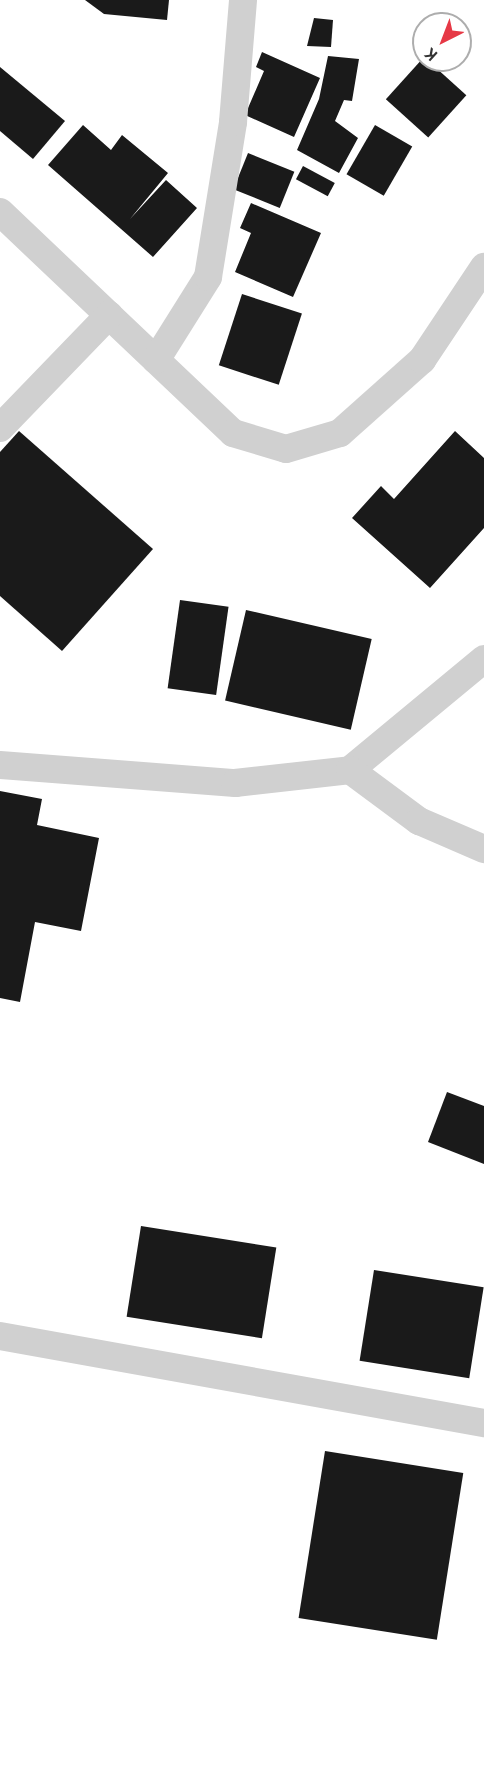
<!DOCTYPE html>
<style>
body{margin:0}
#map{position:relative;width:484px;height:1775px;overflow:hidden;background:#fff;font-family:"DM Sans",sans-serif}
div>[style]{position:absolute}
.building>*{inset:0;background:#1a1a1a;transform-origin:0 0}
.minor>*{height:28px;margin:-14px;padding:0 14px;transform-origin:14px;border-radius:14px;background:#d0d0d0}
span{translate:-50% -50%;white-space:nowrap;text-align:center;line-height:1.15;-webkit-text-stroke:6px #fff;paint-order:stroke}
.north{position:absolute;left:412px;top:12px;width:60px;height:60px;box-sizing:border-box;background:#fff;border:2px solid #adadad;border-radius:50%;rotate:222deg;font-size:16px;font-weight:700;line-height:24px;text-align:center;color:#333}
.north::after{content:'';display:block;margin:auto;width:21px;height:27px;background:#e63946;clip-path:polygon(50% 0,100% 100%,50% 72%,0 100%)}
</style>
<div id="map">
<div class="building">
<i style="clip-path:polygon(85px 0,169px 0,167px 20px,104px 14px)"></i>
<i style="clip-path:polygon(314px 18px,333px 20px,331px 47px,307px 46px)"></i>
<i style="clip-path:polygon(262px 52px,320px 78px,294px 137px,245px 115px,264px 71px,256px 67px)"></i>
<i style="clip-path:polygon(328px 56px,359px 59px,352px 101px,344px 100px,335px 121px,358px 138px,339px 173px,297px 150px,319px 99px)"></i>
<i style="left:424px;top:57px;width:57px;height:57px;rotate:42deg"></i>
<i style="clip-path:polygon(0 67px,65px 121px,33px 159px,0 131px)"></i>
<i style="clip-path:polygon(83px 125px,111px 150px,122px 135px,168px 173px,130px 219px,166px 180px,197px 208px,153px 257px,48px 165px)"></i>
<i style="left:375px;top:125px;width:43px;height:57px;rotate:30deg"></i>
<i style="left:248px;top:153px;width:50px;height:39px;rotate:22deg"></i>
<i style="left:303px;top:166px;width:36px;height:15px;rotate:28deg"></i>
<i style="clip-path:polygon(251px 203px,321px 233px,293px 297px,235px 272px,251px 233px,240px 228px)"></i>
<i style="left:242px;top:294px;width:63px;height:75px;rotate:18deg"></i>
<i style="clip-path:polygon(19px 431px,153px 549px,62px 651px,0 596px,0 452px)"></i>
<i style="clip-path:polygon(455px 431px,484px 458px,484px 528px,430px 588px,352px 518px,381px 486px,394px 499px)"></i>
<i style="left:180px;top:600px;width:49px;height:89px;rotate:8deg"></i>
<i style="left:246px;top:610px;width:129px;height:93px;rotate:13deg"></i>
<i style="clip-path:polygon(0 791px,42px 799px,37px 825px,99px 838px,81px 931px,35px 922px,20px 1002px,0 998px)"></i>
<i style="clip-path:polygon(447px 1092px,484px 1106px,484px 1164px,428px 1142px)"></i>
<i style="left:141px;top:1226px;width:137px;height:92px;rotate:9deg"></i>
<i style="left:374px;top:1270px;width:111px;height:92px;rotate:9deg"></i>
<i style="left:325px;top:1451px;width:140px;height:169px;rotate:9deg"></i>
</div>
<div class="minor">
<i style="left:0;top:212px;width:321px;rotate:43.5deg"></i>
<i style="left:233px;top:433px;width:55px;rotate:16.8deg"></i>
<i style="left:286px;top:449px;width:56px;rotate:-16.5deg"></i>
<i style="left:340px;top:433px;width:110px;rotate:-41.7deg"></i>
<i style="left:422px;top:360px;width:112px;rotate:-56.3deg"></i>
<i style="left:156px;top:360px;width:98px;rotate:-57.9deg"></i>
<i style="left:208px;top:277px;width:157px;rotate:-80.8deg"></i>
<i style="left:233px;top:122px;width:122px;rotate:-85.3deg"></i>
<i style="left:0;top:428px;width:157px;rotate:-46deg"></i>
<i style="left:0;top:765px;width:236px;rotate:4.4deg"></i>
<i style="left:235px;top:783px;width:116px;rotate:-6.4deg"></i>
<i style="left:350px;top:770px;width:174px;rotate:-39.6deg"></i>
<i style="left:350px;top:770px;width:86px;rotate:36.5deg"></i>
<i style="left:419px;top:821px;width:71px;rotate:23.3deg"></i>
<i style="left:0;top:1336px;width:492px;rotate:10.2deg"></i>
</div>
<div class="north">K</div>
</div>
